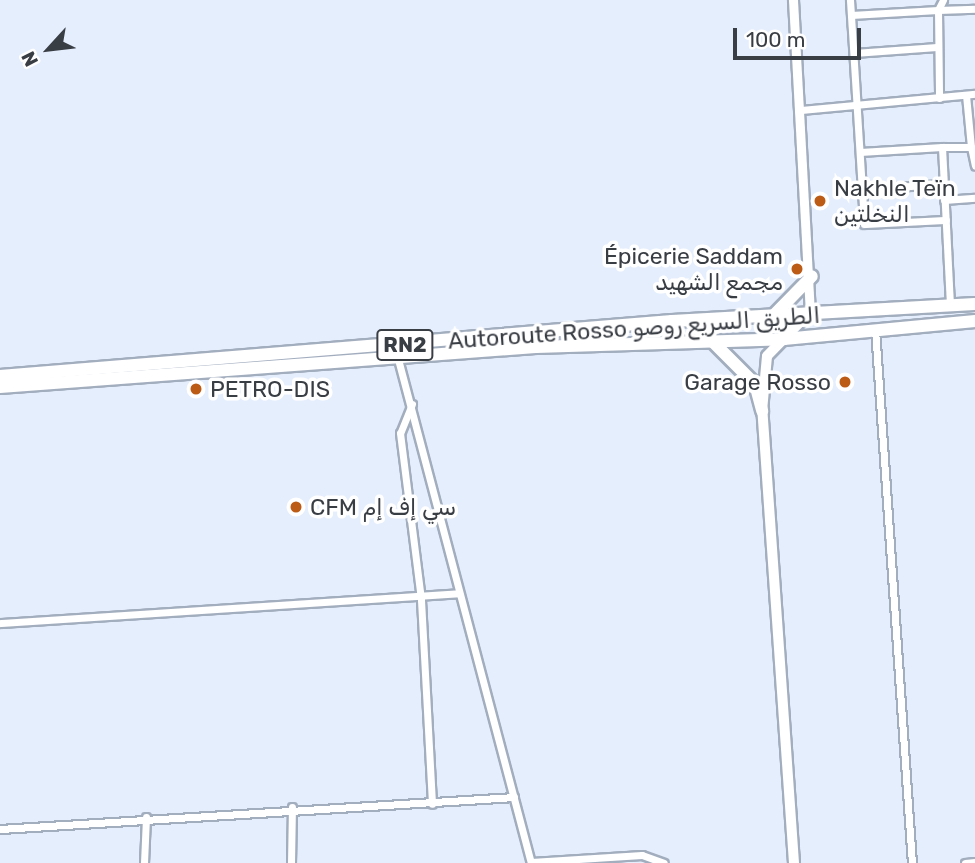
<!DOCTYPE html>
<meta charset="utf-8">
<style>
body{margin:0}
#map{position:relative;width:975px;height:863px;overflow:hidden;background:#e5eefd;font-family:Rubik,Vazirmatn,sans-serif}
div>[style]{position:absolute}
.roads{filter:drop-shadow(2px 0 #a2adbe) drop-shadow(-2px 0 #a2adbe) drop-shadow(0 2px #a2adbe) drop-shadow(0 -2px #a2adbe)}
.minor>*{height:7px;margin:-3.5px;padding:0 3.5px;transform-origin:3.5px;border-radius:3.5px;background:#fff}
.tertiary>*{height:9px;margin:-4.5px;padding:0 4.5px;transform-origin:4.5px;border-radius:4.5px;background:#fff}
.secondary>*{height:10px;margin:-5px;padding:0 5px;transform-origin:5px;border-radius:5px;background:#fff}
.trunk>*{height:12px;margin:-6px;padding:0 6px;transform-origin:6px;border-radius:6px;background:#fff}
.dots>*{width:19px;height:19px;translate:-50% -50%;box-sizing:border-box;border:4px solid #fff;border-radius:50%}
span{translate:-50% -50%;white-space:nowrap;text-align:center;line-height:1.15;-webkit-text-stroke:7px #fff;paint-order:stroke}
.shield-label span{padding:2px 5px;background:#fff;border:2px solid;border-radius:5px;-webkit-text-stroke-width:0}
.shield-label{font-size:21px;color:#393d44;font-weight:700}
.poi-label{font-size:23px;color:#393d44}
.left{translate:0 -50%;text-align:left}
.right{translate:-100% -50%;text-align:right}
.street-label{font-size:23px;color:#393d44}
.north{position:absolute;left:14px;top:14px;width:70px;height:70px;-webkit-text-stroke:5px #fff;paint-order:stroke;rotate:243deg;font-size:19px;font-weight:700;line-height:28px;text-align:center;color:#393d44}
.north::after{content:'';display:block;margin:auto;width:24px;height:32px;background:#393d44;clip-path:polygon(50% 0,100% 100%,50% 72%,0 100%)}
.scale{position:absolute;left:733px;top:28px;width:128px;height:32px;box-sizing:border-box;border:4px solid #393d44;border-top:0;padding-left:9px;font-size:21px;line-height:24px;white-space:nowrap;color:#393d44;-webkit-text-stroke:5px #fff;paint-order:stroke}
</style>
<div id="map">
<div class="roads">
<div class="minor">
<i style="left:850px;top:0;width:224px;rotate:86.4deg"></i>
<i style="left:864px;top:224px;width:82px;rotate:-2.8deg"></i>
<i style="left:943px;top:0;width:11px;rotate:117deg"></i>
<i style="left:938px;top:10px;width:37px;rotate:-2deg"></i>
<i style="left:851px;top:15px;width:87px;rotate:-3.3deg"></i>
<i style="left:938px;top:10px;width:88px;rotate:89.3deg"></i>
<i style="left:854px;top:53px;width:83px;rotate:-4.1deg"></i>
<i style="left:801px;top:110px;width:175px;rotate:-5.3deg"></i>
<i style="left:942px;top:147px;width:29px"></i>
<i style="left:971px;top:147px;width:52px;rotate:-95.5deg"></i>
<i style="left:971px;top:147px;width:19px;rotate:78deg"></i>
<i style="left:860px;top:152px;width:82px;rotate:-3.5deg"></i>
<i style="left:942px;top:147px;width:159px;rotate:87.1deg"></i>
<i style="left:862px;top:189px;width:81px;rotate:-3.5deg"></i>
<i style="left:944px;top:200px;width:31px;rotate:-4deg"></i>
<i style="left:875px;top:329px;width:535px;rotate:86.04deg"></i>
<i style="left:398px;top:359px;width:521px;rotate:75.22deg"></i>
<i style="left:412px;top:404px;width:31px;rotate:112deg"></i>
<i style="left:400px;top:433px;width:168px;rotate:82.8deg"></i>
<i style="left:421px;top:600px;width:204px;rotate:86.9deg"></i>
<i style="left:0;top:623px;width:460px;rotate:-3.7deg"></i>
<i style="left:0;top:829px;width:515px;rotate:-3.56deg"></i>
<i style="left:531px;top:862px;width:111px;rotate:-3.6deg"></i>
<i style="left:642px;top:855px;width:23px;rotate:20deg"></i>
<i style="left:144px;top:863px;width:46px;rotate:-87.5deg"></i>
<i style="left:291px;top:863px;width:56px;rotate:-89deg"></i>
<i style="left:965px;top:863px;width:10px;rotate:-6deg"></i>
</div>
<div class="tertiary">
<i style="left:793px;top:0;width:312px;rotate:86.9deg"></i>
</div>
<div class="secondary">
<i style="left:794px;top:863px;width:453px;rotate:-94deg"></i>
<i style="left:762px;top:411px;width:55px;rotate:-84.8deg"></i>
<i style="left:767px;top:356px;width:62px;rotate:-45.7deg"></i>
</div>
<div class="trunk">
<i style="left:774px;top:315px;width:54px;rotate:-45.7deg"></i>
<i style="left:713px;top:342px;width:59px;rotate:45deg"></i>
<i style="left:755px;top:384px;width:28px;rotate:75deg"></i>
<i style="left:0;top:376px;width:674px;rotate:-4.68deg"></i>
<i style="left:672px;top:321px;width:303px;rotate:-3.2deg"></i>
<i style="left:0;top:387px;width:537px;rotate:-4.27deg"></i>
<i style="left:536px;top:347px;width:248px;rotate:-1.8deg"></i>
<i style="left:784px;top:339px;width:192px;rotate:-5.4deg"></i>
</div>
</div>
<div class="dots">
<i style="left:820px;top:201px;background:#bb5b16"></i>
<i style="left:797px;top:269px;background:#bb5b16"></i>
<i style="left:845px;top:382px;background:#bb5b16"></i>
<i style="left:196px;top:389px;background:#bb5b16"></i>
<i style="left:296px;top:507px;background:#bb5b16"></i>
</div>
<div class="shield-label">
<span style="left:405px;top:345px">RN2</span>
</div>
<div class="poi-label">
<span class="left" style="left:834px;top:201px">Nakhle Teïn<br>النخلتين</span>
<span class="right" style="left:783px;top:269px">Épicerie Saddam<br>مجمع الشهيد</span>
<span class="right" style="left:831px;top:382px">Garage Rosso</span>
<span class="left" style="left:210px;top:389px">PETRO-DIS</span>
<span class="left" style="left:310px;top:507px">CFM سي إف إم</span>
</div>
<div class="street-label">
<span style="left:634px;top:328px;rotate:-4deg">Autoroute Rosso الطريق السريع روصو</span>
</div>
<div class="north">N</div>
<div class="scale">100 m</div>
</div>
